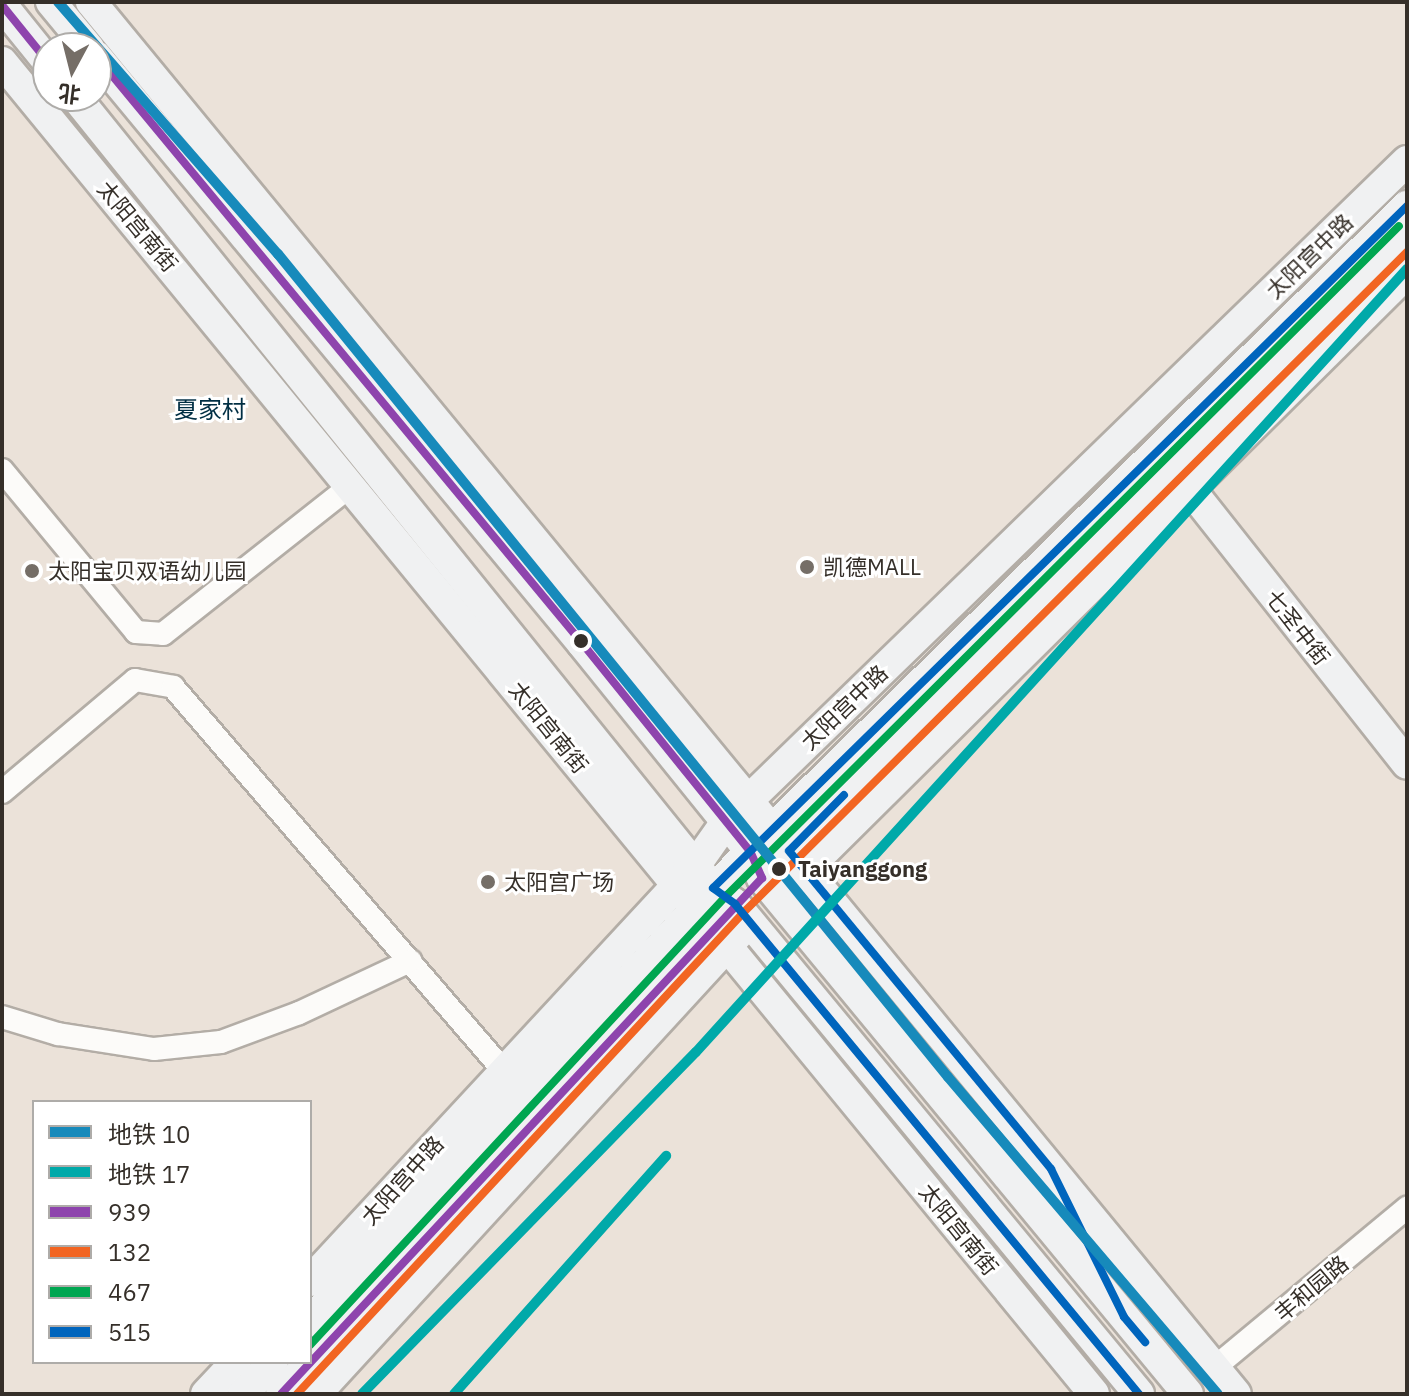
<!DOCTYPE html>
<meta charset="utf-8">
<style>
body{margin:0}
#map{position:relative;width:1409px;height:1396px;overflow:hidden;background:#ebe2d9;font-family:"IBM Plex Sans","Noto Sans SC",sans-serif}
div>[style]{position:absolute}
.roads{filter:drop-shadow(2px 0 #b3ada6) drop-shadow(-2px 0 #b3ada6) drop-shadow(0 2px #b3ada6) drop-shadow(0 -2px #b3ada6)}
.street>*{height:22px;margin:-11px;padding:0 11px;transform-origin:11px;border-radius:11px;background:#fcfbf9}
.secondary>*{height:30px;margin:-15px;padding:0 15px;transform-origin:15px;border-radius:15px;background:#f0f1f2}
.bus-1>*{height:8px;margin:-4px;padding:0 4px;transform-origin:4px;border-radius:4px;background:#8e44ad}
.bus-2>*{height:8px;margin:-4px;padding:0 4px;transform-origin:4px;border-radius:4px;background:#f26522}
.bus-3>*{height:8px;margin:-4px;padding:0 4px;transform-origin:4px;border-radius:4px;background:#00a651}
.bus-4>*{height:8px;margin:-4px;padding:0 4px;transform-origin:4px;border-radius:4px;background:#0065bd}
.metro-1>*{height:10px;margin:-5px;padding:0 5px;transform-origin:5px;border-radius:5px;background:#178abb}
.metro-2>*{height:10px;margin:-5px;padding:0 5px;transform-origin:5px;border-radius:5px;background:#00a9a9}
.dots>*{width:22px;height:22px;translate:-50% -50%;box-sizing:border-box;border:4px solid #fff;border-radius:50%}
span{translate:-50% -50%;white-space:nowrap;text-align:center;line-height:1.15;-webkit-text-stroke:6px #fff;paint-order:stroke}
.street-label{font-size:22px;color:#352f29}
.poi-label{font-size:22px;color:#352f29}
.left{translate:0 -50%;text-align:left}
.stop-label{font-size:22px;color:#352f29;font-weight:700}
.neighbourhood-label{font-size:24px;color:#002e43}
.frame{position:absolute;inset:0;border:4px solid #352f29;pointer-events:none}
.legend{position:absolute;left:32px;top:1100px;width:280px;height:264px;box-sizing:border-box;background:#fff;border:2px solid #aeaca9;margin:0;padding:10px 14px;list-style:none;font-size:24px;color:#352f29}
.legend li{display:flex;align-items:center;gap:16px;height:40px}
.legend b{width:40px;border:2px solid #aeaca9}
.north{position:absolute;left:32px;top:32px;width:80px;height:80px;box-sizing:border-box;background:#fff;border:2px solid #aeaca9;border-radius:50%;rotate:187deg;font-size:22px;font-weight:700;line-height:32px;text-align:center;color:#352f29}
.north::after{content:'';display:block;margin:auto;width:28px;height:36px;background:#756e67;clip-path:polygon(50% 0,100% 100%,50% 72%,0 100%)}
</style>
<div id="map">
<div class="roads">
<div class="street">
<i style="left:2px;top:470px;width:210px;rotate:50.4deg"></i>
<i style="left:136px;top:632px;width:27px;rotate:4deg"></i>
<i style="left:163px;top:634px;width:241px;rotate:-38.3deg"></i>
<i style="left:2px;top:792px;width:174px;rotate:-40.1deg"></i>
<i style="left:135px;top:680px;width:39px;rotate:10deg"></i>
<i style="left:173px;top:687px;width:506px;rotate:49.25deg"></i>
<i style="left:2px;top:1017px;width:59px;rotate:16.9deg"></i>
<i style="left:58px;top:1034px;width:97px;rotate:8.9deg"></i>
<i style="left:154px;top:1049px;width:67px;rotate:-6deg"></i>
<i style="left:221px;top:1042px;width:83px;rotate:-20.4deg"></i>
<i style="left:299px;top:1013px;width:123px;rotate:-25.1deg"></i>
<i style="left:1214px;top:1368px;width:251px;rotate:-39.7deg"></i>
</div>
<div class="secondary">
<i style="left:51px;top:2px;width:60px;rotate:50.4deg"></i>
<i style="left:91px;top:2px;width:1802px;rotate:50.56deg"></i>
<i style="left:2px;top:5px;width:73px;rotate:51.1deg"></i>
<i style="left:96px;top:56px;width:762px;rotate:50.38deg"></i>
<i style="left:582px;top:643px;width:267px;rotate:51.1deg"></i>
<i style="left:750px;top:851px;width:30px;rotate:66deg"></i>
<i style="left:762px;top:878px;width:669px;rotate:50.46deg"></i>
<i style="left:2px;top:62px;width:1722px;rotate:50.65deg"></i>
<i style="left:75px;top:96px;width:1017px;rotate:51.15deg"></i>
<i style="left:713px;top:888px;width:27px;rotate:36deg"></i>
<i style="left:735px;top:904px;width:635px;rotate:50.49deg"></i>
<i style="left:1190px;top:489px;width:350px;rotate:51.7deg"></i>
<i style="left:776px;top:863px;width:890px;rotate:-44.86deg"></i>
<i style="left:792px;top:883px;width:866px;rotate:-44.77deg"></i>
<i style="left:310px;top:1281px;width:566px;rotate:-47.15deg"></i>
<i style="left:695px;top:866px;width:54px;rotate:-54.8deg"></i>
<i style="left:726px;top:822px;width:949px;rotate:-44.15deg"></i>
<i style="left:310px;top:1322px;width:645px;rotate:-46.95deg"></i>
<i style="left:750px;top:851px;width:921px;rotate:-44.47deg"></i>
<i style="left:206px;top:1394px;width:44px;rotate:-46.8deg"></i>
<i style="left:243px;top:1394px;width:44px;rotate:-46.8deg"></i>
<i style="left:281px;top:1394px;width:655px;rotate:-47.17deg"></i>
<i style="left:316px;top:1394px;width:627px;rotate:-47.46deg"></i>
</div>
</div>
<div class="bus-1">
<i style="left:2px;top:5px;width:73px;rotate:51.1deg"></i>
<i style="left:96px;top:56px;width:762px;rotate:50.38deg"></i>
<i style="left:582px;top:643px;width:267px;rotate:51.1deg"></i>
<i style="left:750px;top:851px;width:30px;rotate:66deg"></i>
<i style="left:762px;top:878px;width:705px;rotate:132.99deg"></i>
</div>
<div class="bus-2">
<i style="left:297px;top:1394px;width:657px;rotate:-47.16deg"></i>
<i style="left:744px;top:912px;width:936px;rotate:-44.87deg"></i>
</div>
<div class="bus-3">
<i style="left:310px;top:1345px;width:614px;rotate:-47.18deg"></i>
<i style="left:727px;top:895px;width:948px;rotate:-44.87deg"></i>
</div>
<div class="bus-4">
<i style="left:844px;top:795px;width:78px;rotate:134.5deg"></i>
<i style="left:789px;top:851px;width:412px;rotate:50.5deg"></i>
<i style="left:1051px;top:1169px;width:165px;rotate:63.7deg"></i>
<i style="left:1124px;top:1317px;width:33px;rotate:50deg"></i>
<i style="left:1139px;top:1394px;width:635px;rotate:-129.51deg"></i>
<i style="left:735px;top:904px;width:27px;rotate:-144deg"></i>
<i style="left:713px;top:888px;width:973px;rotate:-44.5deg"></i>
</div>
<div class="metro-1">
<i style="left:58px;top:2px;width:335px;rotate:48.9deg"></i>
<i style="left:278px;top:254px;width:1061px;rotate:50.85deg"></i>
<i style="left:948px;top:1077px;width:416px;rotate:49.6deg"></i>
</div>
<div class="metro-2">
<i style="left:362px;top:1394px;width:478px;rotate:-45.7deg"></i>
<i style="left:696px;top:1052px;width:1058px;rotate:-47.76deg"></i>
<i style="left:454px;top:1394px;width:319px;rotate:-48.3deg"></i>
</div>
<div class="dots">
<i style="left:807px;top:567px;background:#756e67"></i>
<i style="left:32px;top:571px;background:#756e67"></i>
<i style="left:581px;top:641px;background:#352f29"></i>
<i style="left:779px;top:869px;background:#352f29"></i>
<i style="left:488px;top:882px;background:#756e67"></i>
</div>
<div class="street-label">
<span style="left:138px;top:226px;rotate:50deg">太阳宫南街</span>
<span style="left:1309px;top:256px;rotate:-44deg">太阳宫中路</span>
<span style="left:1298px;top:627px;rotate:52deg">七圣中街</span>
<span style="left:844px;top:707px;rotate:-44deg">太阳宫中路</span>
<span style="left:549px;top:727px;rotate:51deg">太阳宫南街</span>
<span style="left:402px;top:1180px;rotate:-48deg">太阳宫中路</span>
<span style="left:959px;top:1229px;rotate:51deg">太阳宫南街</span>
<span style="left:1311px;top:1288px;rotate:-40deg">丰和园路</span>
</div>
<div class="poi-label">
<span class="left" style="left:823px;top:567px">凯德MALL</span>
<span class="left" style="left:48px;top:571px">太阳宝贝双语幼儿园</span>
<span class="left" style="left:504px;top:882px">太阳宫广场</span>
</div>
<div class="stop-label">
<span class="left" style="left:798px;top:869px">Taiyanggong</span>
</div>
<div class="neighbourhood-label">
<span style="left:210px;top:410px">夏家村</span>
</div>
<div class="frame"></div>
<ul class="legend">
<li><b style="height:10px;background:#178abb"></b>地铁 10</li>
<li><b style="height:10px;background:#00a9a9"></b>地铁 17</li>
<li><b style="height:10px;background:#8e44ad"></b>939</li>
<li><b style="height:10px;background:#f26522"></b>132</li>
<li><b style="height:10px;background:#00a651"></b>467</li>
<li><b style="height:10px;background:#0065bd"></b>515</li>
</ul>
<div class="north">北</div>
</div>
